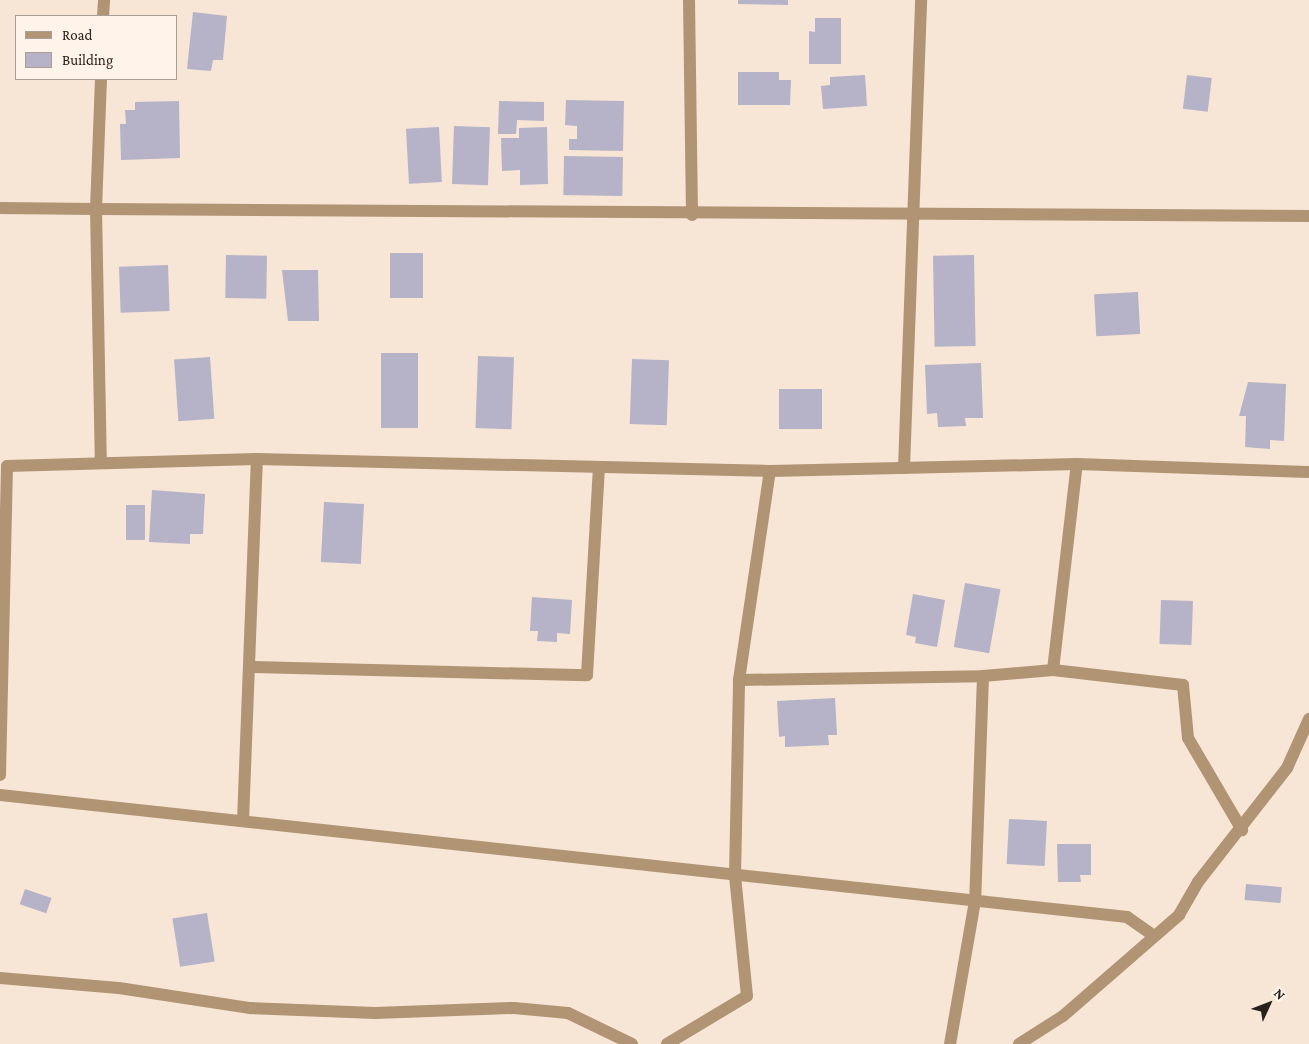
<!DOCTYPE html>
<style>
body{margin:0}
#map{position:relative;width:1309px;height:1044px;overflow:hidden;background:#f7e5d5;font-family:"Crimson Pro",serif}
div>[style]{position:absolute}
.building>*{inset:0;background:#b6b3c8;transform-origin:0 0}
.street>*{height:12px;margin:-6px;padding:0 6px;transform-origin:6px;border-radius:6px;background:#b09474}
span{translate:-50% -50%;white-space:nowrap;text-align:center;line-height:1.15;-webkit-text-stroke:4px #fff3ea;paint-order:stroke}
.legend{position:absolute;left:15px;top:15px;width:162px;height:65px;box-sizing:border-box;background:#fff3ea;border:1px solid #a99f97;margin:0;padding:6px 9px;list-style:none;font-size:15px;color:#27201b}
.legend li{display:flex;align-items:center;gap:10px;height:25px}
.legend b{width:25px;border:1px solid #a99f97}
.north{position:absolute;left:1244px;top:979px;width:50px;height:50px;-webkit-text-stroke:4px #fff3ea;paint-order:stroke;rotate:47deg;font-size:14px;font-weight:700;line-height:20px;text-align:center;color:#27201b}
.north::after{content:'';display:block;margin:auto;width:18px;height:22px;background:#27201b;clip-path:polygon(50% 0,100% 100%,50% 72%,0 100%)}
</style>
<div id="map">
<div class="building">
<i style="clip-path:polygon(738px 0,788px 0,788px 5px,738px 4px)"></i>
<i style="clip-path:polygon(193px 12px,227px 16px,223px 60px,213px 60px,211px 71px,187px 69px)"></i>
<i style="clip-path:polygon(815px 18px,841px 18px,841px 64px,809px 64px,809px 31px,815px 32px)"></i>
<i style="clip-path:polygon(738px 72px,779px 72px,779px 80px,791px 80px,790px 105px,738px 105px)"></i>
<i style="clip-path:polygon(865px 75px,867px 106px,823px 109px,821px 86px,830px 85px,830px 77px)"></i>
<i style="left:1187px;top:75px;width:25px;height:34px;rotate:7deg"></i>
<i style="clip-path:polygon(566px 100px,624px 101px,623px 151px,569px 150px,569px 139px,577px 139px,577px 126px,565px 125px)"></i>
<i style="clip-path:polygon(179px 101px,180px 158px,121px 160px,120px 124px,126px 124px,125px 110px,135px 110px,135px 102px)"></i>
<i style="clip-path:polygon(499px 101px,544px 102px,544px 121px,517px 120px,516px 134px,498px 134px)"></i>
<i style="left:454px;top:126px;width:36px;height:58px;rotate:2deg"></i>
<i style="left:439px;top:127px;width:55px;height:33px;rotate:87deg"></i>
<i style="clip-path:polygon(547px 127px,548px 184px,520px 185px,520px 170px,502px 171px,501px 138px,519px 138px,519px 128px)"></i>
<i style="left:564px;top:156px;width:59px;height:39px;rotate:1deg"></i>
<i style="left:390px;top:253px;width:33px;height:45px"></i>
<i style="left:226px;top:255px;width:41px;height:43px;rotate:1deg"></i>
<i style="left:974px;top:255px;width:91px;height:41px;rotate:89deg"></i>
<i style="left:168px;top:265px;width:46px;height:49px;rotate:88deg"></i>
<i style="clip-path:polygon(282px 270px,318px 270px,319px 321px,288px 321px)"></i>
<i style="left:1138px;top:292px;width:42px;height:44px;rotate:87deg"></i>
<i style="left:381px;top:353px;width:37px;height:75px"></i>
<i style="left:478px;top:356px;width:36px;height:72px;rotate:2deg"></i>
<i style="left:210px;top:357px;width:62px;height:36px;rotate:86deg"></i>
<i style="left:632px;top:359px;width:37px;height:65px;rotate:2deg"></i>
<i style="clip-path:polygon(981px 363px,983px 418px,965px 418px,966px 426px,938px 427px,937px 413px,927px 414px,925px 365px)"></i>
<i style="clip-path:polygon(1248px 382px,1286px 384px,1284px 441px,1270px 440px,1270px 449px,1245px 447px,1246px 416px,1239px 416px)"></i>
<i style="left:779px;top:389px;width:43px;height:40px"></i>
<i style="clip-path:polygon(152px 490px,205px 494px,203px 534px,190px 534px,190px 544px,149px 542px)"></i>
<i style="left:324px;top:502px;width:40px;height:60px;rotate:3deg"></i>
<i style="left:126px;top:505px;width:19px;height:35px"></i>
<i style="left:965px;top:583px;width:36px;height:65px;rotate:10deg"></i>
<i style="clip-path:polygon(913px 594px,945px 600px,937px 647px,915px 643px,916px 637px,906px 635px)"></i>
<i style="clip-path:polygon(532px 597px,572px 600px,570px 634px,557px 633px,557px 642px,537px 641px,538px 631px,530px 631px)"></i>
<i style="left:1161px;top:600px;width:32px;height:44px;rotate:2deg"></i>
<i style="clip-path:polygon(835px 698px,837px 735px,828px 735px,829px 745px,785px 747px,785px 736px,779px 737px,777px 701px)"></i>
<i style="left:1009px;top:819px;width:38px;height:45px;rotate:3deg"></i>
<i style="clip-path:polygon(1057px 844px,1091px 844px,1091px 875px,1080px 875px,1081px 882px,1058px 882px)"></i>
<i style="left:1246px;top:884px;width:36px;height:16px;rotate:5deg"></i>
<i style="left:25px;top:889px;width:28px;height:16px;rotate:19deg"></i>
<i style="left:207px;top:913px;width:49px;height:35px;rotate:81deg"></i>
</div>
<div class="street">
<i style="left:689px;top:0;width:215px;rotate:89.2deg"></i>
<i style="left:103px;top:16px;width:16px;rotate:-86deg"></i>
<i style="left:101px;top:79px;width:130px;rotate:92.2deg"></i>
<i style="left:96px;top:209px;width:1213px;rotate:0.33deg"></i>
<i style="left:0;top:208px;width:96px;rotate:0.6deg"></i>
<i style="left:96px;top:209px;width:254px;rotate:88.9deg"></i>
<i style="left:904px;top:468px;width:468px;rotate:-87.9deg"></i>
<i style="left:249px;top:667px;width:338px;rotate:1.4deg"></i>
<i style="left:587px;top:675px;width:208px;rotate:-86.7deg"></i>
<i style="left:1053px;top:670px;width:131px;rotate:6.6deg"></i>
<i style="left:1183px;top:685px;width:53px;rotate:84.6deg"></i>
<i style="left:1188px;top:738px;width:107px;rotate:59.6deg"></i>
<i style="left:983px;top:676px;width:70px;rotate:-4.9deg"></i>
<i style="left:1053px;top:670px;width:207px;rotate:-83.4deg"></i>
<i style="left:739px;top:680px;width:244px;rotate:-0.9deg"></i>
<i style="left:983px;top:676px;width:225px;rotate:92deg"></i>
<i style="left:975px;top:901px;width:145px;rotate:99.9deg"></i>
<i style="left:0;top:775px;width:309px;rotate:-88.7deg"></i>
<i style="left:7px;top:466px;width:250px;rotate:-1.6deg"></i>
<i style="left:257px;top:459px;width:513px;rotate:1.34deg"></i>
<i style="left:770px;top:471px;width:307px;rotate:-1.3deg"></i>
<i style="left:1077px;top:464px;width:232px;rotate:2deg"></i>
<i style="left:0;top:795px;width:1134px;rotate:6.18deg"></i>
<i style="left:1127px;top:917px;width:33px;rotate:35deg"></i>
<i style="left:243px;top:821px;width:362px;rotate:-87.8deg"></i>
<i style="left:0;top:978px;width:119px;rotate:4.8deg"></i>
<i style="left:119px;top:988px;width:133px;rotate:8.7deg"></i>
<i style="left:250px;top:1008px;width:125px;rotate:2.3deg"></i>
<i style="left:375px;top:1013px;width:139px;rotate:-2.1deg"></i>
<i style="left:514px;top:1008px;width:54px;rotate:5.3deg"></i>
<i style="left:568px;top:1013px;width:71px;rotate:25.8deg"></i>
<i style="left:667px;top:1044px;width:93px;rotate:-31deg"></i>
<i style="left:747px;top:996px;width:122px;rotate:-95.7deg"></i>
<i style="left:735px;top:875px;width:195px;rotate:-88.8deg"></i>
<i style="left:739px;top:680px;width:211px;rotate:-81.6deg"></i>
<i style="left:1019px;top:1044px;width:52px;rotate:-32.5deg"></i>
<i style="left:1063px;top:1016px;width:154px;rotate:-41deg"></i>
<i style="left:1179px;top:915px;width:38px;rotate:-60deg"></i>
<i style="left:1198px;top:882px;width:145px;rotate:-52deg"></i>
<i style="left:1287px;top:768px;width:54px;rotate:-65.8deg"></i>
</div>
<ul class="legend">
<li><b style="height:6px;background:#b09474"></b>Road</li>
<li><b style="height:14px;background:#b6b3c8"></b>Building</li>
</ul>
<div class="north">N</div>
</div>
